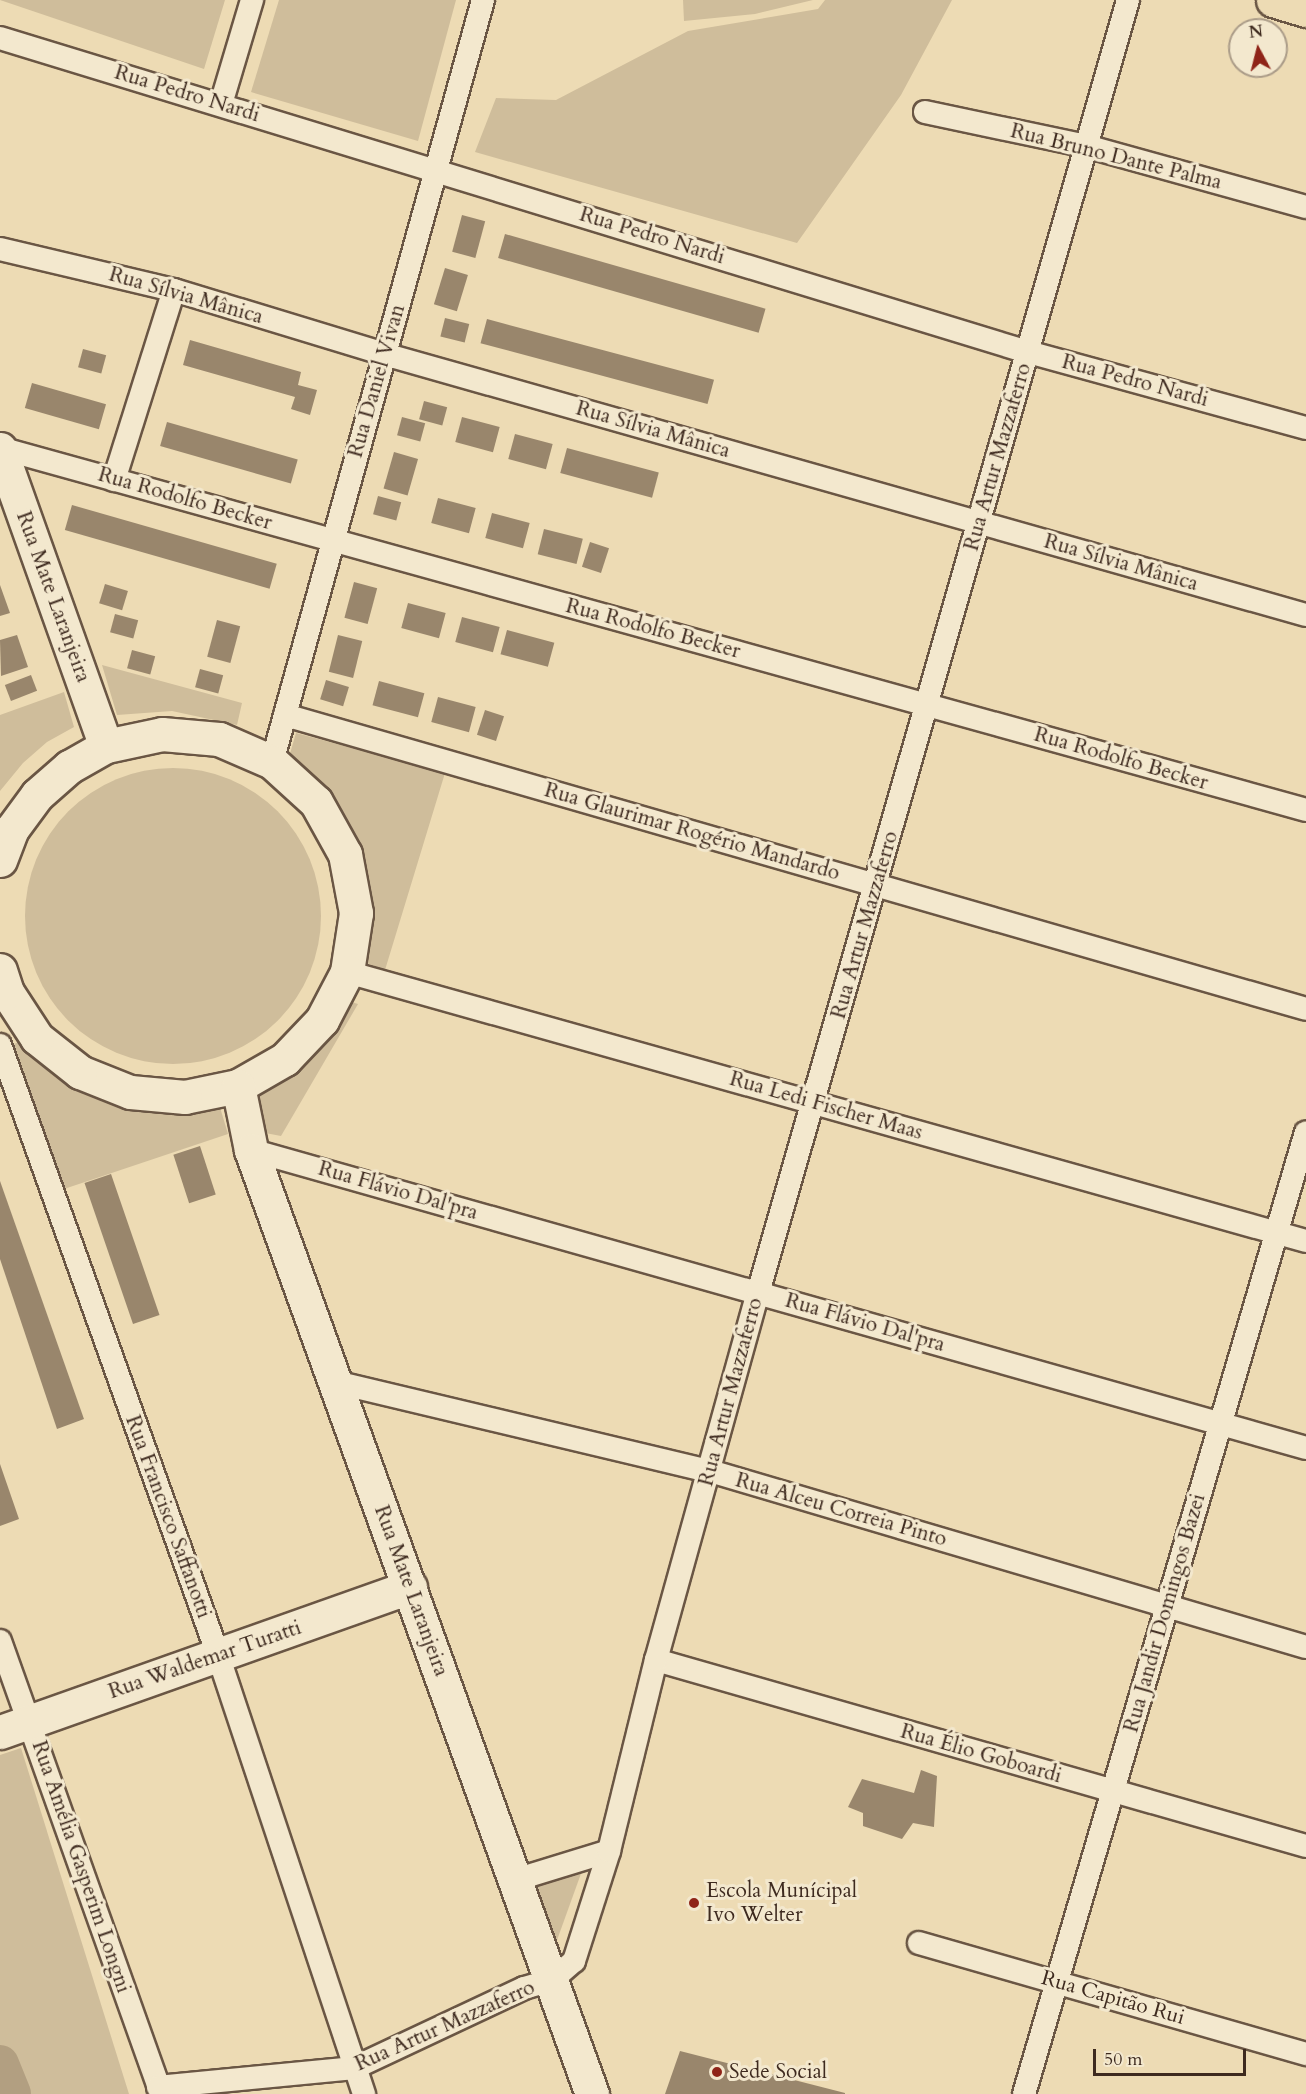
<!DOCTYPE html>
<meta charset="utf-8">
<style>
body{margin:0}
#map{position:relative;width:1306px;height:2094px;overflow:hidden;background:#eddbb4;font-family:Cardo,serif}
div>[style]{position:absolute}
.green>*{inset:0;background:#cfbd9b}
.round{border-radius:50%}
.river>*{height:38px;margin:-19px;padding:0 19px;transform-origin:19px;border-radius:19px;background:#b29f81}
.building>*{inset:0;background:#99866c;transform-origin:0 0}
.roads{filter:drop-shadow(2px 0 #6a5644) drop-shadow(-2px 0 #6a5644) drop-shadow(0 2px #6a5644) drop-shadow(0 -2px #6a5644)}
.street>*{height:22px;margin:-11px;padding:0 11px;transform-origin:11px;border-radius:11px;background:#f3e8ce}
.secondary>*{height:33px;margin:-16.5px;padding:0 16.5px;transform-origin:16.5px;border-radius:16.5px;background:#f3e8ce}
.primary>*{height:33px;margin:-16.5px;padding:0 16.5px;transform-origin:16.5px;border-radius:16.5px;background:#eddbb4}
.dots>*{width:16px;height:16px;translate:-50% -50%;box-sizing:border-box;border:3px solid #f3e8ce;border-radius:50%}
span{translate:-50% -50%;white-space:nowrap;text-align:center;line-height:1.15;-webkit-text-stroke:6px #f3e8ce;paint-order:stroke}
.street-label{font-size:21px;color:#3e2a1f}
.poi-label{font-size:21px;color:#3e2a1f}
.left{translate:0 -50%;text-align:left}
.north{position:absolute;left:1228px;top:18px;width:60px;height:60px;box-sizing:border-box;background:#f3e8ce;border:2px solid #ab9c88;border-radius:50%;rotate:353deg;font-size:16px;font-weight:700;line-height:24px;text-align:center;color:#3e2a1f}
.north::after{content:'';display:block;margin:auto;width:21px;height:27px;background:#8f2418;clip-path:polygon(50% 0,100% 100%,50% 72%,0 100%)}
.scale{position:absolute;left:1093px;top:2049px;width:153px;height:27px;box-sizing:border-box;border:3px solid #3e2a1f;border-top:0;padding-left:8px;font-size:18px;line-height:21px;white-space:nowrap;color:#3e2a1f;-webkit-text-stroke:4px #f3e8ce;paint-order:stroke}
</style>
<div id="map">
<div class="green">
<i style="clip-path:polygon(0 0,225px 0,204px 69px)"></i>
<i style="clip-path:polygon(279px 0,456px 0,418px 141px,251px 92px)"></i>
<i style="clip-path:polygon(683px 0,813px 0,755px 14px,684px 21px)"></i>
<i style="clip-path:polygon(825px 0,952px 0,901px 95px,797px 243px,475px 152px,496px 98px,556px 100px,688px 31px,818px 9px)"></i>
<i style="clip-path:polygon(102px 665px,242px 703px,237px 725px,172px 711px,117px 715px)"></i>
<i style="clip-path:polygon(64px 692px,74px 727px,47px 742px,23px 763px,0 791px,0 715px)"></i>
<i style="clip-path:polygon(296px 733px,445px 773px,385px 970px,364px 962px,369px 925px,289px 757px)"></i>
<i class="round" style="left:25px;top:768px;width:296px;height:296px"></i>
<i style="clip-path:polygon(345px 1000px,358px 1004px,281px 1136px,260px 1132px,250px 1095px)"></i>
<i style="clip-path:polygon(23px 1040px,219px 1104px,228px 1134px,64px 1189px,14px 1044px)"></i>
<i style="clip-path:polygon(21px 1748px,129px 2094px,0 2094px,0 1755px)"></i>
<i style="clip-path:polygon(583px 1868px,552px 1954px,528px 1885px)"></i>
</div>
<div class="river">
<i style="left:0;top:2064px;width:32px;rotate:68deg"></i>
</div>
<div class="building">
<i style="left:462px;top:215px;width:24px;height:38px;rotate:15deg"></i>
<i style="left:505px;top:234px;width:271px;height:25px;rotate:16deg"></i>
<i style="left:445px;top:268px;width:24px;height:38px;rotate:17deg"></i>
<i style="left:445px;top:318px;width:25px;height:19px;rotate:14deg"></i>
<i style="left:487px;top:319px;width:235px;height:25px;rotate:15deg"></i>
<i style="clip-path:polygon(190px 340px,301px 372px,298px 385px,317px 390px,310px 415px,291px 409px,295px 397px,183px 365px)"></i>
<i style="left:83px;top:349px;width:24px;height:19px;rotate:15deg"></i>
<i style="left:32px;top:383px;width:77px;height:26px;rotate:16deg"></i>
<i style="left:424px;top:401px;width:24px;height:19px;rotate:15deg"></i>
<i style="left:402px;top:417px;width:24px;height:19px;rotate:15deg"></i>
<i style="left:462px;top:417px;width:39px;height:26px;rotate:15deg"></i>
<i style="left:167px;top:422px;width:136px;height:25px;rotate:16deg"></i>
<i style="left:515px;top:434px;width:39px;height:26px;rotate:15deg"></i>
<i style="left:567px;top:448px;width:95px;height:26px;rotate:15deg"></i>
<i style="left:394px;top:452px;width:25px;height:38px;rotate:16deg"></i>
<i style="left:378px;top:496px;width:24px;height:19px;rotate:15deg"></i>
<i style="left:438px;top:498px;width:39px;height:26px;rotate:15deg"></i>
<i style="left:72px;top:505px;width:213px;height:26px;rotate:16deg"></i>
<i style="left:492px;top:513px;width:39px;height:26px;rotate:15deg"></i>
<i style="left:544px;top:529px;width:40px;height:26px;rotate:14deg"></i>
<i style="left:590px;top:542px;width:20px;height:26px;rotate:18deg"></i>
<i style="left:354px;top:582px;width:24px;height:37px;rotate:15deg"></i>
<i style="left:105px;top:584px;width:24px;height:20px;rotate:17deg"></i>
<i style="clip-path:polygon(0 585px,10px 613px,0 616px)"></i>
<i style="left:408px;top:603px;width:39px;height:26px;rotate:15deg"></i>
<i style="left:115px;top:614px;width:24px;height:19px;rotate:15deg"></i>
<i style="left:462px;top:617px;width:39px;height:26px;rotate:15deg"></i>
<i style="left:217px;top:620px;width:24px;height:38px;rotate:15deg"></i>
<i style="left:507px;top:630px;width:49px;height:25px;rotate:15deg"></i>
<i style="clip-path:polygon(17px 635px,28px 667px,1px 676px,0 640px)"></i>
<i style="left:338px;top:635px;width:25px;height:38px;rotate:14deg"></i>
<i style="left:132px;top:650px;width:24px;height:19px;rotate:15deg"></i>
<i style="left:200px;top:669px;width:24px;height:19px;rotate:15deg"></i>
<i style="left:31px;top:675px;width:17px;height:28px;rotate:69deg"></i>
<i style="left:326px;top:680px;width:24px;height:20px;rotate:17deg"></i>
<i style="left:379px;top:681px;width:47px;height:25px;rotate:15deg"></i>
<i style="left:438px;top:697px;width:39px;height:26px;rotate:15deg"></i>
<i style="left:485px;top:710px;width:20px;height:26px;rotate:18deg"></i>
<i style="left:200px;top:1146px;width:51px;height:28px;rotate:72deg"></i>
<i style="left:111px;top:1174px;width:149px;height:28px;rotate:71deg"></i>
<i style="clip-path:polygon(0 1181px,84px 1419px,57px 1429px,0 1259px)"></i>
<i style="clip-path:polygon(0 1464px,19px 1519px,0 1526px)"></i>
<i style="clip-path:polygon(921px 1770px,937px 1776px,934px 1827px,913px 1823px,902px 1839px,863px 1826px,863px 1813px,848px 1807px,862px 1779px,914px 1793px)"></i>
<i style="clip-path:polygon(680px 2051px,845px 2093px,845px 2094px,665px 2094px)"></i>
</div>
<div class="roads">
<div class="street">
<i style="left:0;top:38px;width:1075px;rotate:16.99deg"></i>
<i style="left:1028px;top:352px;width:288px;rotate:15.3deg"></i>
<i style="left:221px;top:104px;width:109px;rotate:-73.4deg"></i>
<i style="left:925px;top:112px;width:165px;rotate:11.9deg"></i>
<i style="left:1086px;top:146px;width:228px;rotate:15.5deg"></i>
<i style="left:0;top:249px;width:179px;rotate:13.3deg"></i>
<i style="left:174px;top:290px;width:220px;rotate:16.9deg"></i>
<i style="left:384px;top:354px;width:958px;rotate:15.81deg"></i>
<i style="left:0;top:448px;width:1355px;rotate:15.49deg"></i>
<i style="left:114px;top:480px;width:199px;rotate:-72.5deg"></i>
<i style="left:285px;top:715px;width:1062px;rotate:16.06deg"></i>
<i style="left:272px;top:762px;width:791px;rotate:-74.52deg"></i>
<i style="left:347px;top:972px;width:996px;rotate:15.67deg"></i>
<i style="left:0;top:1045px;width:648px;rotate:70.33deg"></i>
<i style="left:218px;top:1655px;width:463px;rotate:71.6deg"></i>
<i style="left:251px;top:1150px;width:1096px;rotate:15.77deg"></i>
<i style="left:335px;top:1382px;width:385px;rotate:13.4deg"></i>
<i style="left:710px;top:1471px;width:621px;rotate:16.45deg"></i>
<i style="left:0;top:1641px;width:481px;rotate:70.4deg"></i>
<i style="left:656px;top:1660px;width:676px;rotate:15.97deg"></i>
<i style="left:515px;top:1880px;width:98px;rotate:-17.1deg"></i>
<i style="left:919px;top:1943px;width:403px;rotate:16deg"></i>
<i style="left:158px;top:2087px;width:197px;rotate:-5.5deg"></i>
<i style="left:354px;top:2068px;width:188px;rotate:-25.2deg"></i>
<i style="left:524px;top:1988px;width:29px;rotate:-16deg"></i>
<i style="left:552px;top:1980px;width:29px;rotate:-41deg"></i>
<i style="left:574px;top:1961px;width:115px;rotate:-72.3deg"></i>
<i style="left:609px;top:1851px;width:197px;rotate:-76.2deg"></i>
<i style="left:656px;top:1660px;width:381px;rotate:-74.5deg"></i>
<i style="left:758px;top:1293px;width:1345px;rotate:-74.03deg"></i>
<i style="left:1024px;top:2094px;width:1002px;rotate:-73.66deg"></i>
</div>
<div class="secondary">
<i style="left:0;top:449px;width:315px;rotate:70.4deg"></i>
<i style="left:0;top:860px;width:33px;rotate:-69deg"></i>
<i style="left:12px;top:829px;width:42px;rotate:-53.7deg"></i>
<i style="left:37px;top:795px;width:43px;rotate:-41.2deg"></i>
<i style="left:69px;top:767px;width:43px;rotate:-29.6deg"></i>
<i style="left:106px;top:746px;width:57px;rotate:-12.1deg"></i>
<i style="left:162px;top:734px;width:57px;rotate:5deg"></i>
<i style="left:219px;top:739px;width:58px;rotate:23.5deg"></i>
<i style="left:272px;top:762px;width:59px;rotate:42.3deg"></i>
<i style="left:316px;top:802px;width:60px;rotate:60.9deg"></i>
<i style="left:345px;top:854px;width:60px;rotate:79.4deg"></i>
<i style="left:356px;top:913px;width:60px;rotate:98.7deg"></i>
<i style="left:347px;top:972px;width:54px;rotate:117.5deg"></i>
<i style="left:322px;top:1020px;width:54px;rotate:133.5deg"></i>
<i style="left:285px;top:1059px;width:54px;rotate:150.1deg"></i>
<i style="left:238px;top:1086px;width:54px;rotate:168.3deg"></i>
<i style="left:185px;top:1097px;width:55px;rotate:-174.8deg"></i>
<i style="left:130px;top:1092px;width:54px;rotate:-158.2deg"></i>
<i style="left:80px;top:1072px;width:55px;rotate:-141.7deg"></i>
<i style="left:37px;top:1038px;width:55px;rotate:-123.1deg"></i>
<i style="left:7px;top:992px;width:23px;rotate:-108deg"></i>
<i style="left:238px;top:1086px;width:65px;rotate:78.5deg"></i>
<i style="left:251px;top:1150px;width:1004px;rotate:70.14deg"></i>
<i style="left:0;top:1732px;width:435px;rotate:-19.5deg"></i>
</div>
<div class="primary">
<i style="left:1273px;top:0;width:34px;rotate:17deg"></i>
</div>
</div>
<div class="dots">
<i style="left:694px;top:1903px;background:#8f2418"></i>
<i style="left:717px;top:2072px;background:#8f2418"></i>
</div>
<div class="street-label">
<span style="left:187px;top:94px;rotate:17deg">Rua Pedro Nardi</span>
<span style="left:1116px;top:157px;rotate:14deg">Rua Bruno Dante Palma</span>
<span style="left:652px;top:236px;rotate:17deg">Rua Pedro Nardi</span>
<span style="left:186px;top:296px;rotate:16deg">Rua Sílvia Mânica</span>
<span style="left:377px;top:381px;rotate:-74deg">Rua Daniel Vivan</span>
<span style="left:1135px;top:381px;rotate:15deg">Rua Pedro Nardi</span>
<span style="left:653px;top:430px;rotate:16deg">Rua Sílvia Mânica</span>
<span style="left:998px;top:457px;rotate:-74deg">Rua Artur Mazzaferro</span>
<span style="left:185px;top:499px;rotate:16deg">Rua Rodolfo Becker</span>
<span style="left:1121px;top:563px;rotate:16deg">Rua Sílvia Mânica</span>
<span style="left:53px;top:597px;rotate:70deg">Rua Mate Laranjeira</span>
<span style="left:653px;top:629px;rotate:15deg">Rua Rodolfo Becker</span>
<span style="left:1121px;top:759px;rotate:16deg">Rua Rodolfo Becker</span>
<span style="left:692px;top:832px;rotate:16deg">Rua Glaurimar Rogério Mandardo</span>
<span style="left:865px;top:925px;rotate:-74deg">Rua Artur Mazzaferro</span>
<span style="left:826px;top:1106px;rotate:16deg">Rua Ledi Fischer Maas</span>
<span style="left:398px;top:1191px;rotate:16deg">Rua Flávio Dal'pra</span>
<span style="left:865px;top:1323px;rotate:16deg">Rua Flávio Dal'pra</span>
<span style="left:731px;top:1392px;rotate:-75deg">Rua Artur Mazzaferro</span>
<span style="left:841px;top:1510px;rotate:16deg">Rua Alceu Correia Pinto</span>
<span style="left:168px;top:1517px;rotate:70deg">Rua Francisco Saffanotti</span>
<span style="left:411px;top:1591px;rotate:70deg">Rua Mate Laranjeira</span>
<span style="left:1165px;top:1613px;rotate:-74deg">Rua Jandir Domingos Bazei</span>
<span style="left:205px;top:1660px;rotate:-19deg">Rua Waldemar Turatti</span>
<span style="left:981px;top:1754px;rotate:16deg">Rua Élio Goboardi</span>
<span style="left:81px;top:1867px;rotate:71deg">Rua Amélia Gasperim Longni</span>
<span style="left:1113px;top:1998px;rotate:16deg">Rua Capitão Rui</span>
<span style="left:445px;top:2026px;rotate:-24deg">Rua Artur Mazzaferro</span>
</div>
<div class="poi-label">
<span class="left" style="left:706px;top:1903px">Escola Munícipal<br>Ivo Welter</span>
<span class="left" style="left:729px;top:2072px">Sede Social</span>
</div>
<div class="north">N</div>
<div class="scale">50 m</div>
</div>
